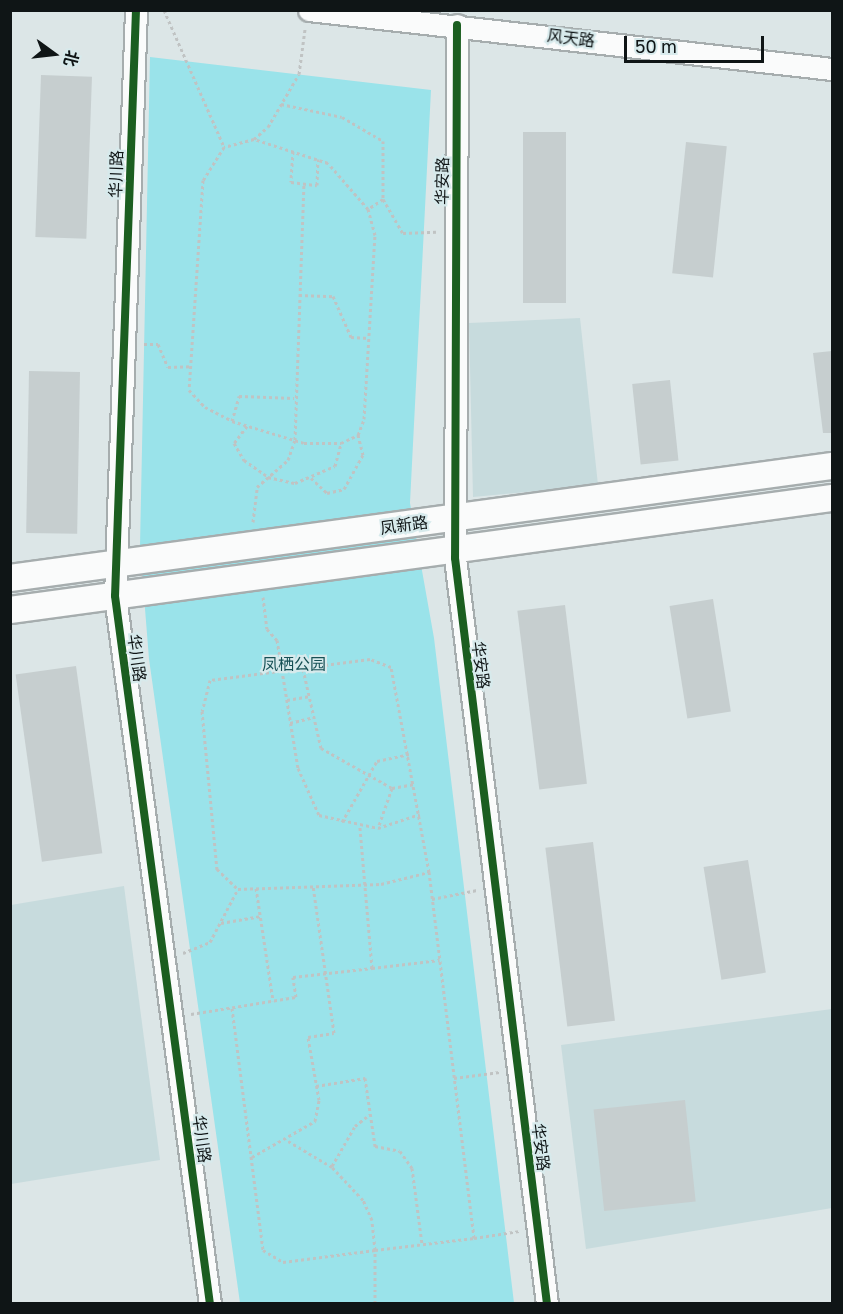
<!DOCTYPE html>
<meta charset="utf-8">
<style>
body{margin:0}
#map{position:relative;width:843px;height:1314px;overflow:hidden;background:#dce6e7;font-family:"Golos Text","Noto Sans SC",sans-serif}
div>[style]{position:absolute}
.built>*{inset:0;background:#c7dbdd}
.green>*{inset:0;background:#9ae3ea}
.building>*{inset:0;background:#c6cecf;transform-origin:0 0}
.path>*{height:3px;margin-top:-1.5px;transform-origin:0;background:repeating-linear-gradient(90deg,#c0c3c3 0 3px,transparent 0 6px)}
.roads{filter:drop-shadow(2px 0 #a6adae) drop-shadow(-2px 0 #a6adae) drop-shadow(0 2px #a6adae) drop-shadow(0 -2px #a6adae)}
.minor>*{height:21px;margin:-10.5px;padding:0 10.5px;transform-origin:10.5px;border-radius:10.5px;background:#fafbfb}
.major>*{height:26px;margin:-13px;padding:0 13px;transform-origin:13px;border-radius:13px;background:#fafbfb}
.cycleway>*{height:8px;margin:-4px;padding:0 4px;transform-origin:4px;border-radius:4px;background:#1b5e20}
span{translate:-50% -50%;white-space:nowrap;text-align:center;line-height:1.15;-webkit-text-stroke:4.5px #d7eaec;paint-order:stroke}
.street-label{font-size:16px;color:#0f1516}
.park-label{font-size:16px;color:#165055}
.frame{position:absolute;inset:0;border:12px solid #0f1516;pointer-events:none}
.north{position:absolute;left:24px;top:24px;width:60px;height:60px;-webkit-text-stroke:4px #d7eaec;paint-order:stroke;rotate:105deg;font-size:16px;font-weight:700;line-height:24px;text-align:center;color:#0f1516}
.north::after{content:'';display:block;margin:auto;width:21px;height:27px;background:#0f1516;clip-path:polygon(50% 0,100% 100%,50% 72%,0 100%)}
.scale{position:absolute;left:624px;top:36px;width:140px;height:27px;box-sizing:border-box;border:3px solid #0f1516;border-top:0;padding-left:8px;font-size:18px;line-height:21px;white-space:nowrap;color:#0f1516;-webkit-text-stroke:4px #d7eaec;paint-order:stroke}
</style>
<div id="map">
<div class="built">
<i style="clip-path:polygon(580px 318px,598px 485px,473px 497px,469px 323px)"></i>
<i style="clip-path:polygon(124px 886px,160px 1160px,11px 1184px,11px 905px)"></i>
<i style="clip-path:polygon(832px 1009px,832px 1208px,586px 1249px,561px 1045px)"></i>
</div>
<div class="green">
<i style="clip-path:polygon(150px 57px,431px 90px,410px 503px,434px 638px,514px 1303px,240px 1303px,149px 659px,140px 546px)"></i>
</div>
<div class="building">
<i style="left:41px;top:75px;width:51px;height:162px;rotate:2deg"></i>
<i style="left:566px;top:132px;width:171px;height:43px;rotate:90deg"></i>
<i style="left:686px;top:142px;width:41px;height:132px;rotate:6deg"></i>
<i style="clip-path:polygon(832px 351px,832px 433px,823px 433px,813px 353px)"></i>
<i style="left:29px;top:371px;width:51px;height:162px;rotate:1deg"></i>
<i style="left:670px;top:380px;width:81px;height:38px;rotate:84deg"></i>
<i style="left:713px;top:599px;width:114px;height:44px;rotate:81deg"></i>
<i style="left:565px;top:605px;width:180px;height:48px;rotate:83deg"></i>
<i style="left:76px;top:666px;width:189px;height:61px;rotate:82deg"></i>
<i style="left:593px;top:842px;width:180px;height:48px;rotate:83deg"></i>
<i style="left:748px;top:860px;width:114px;height:45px;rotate:81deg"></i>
<i style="left:685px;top:1100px;width:102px;height:92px;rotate:84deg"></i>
</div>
<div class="path">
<i style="left:164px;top:10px;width:150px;rotate:66.3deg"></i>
<i style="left:281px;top:104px;width:62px;rotate:12deg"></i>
<i style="left:342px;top:117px;width:48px;rotate:30.3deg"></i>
<i style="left:383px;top:141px;width:58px;rotate:90deg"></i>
<i style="left:383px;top:199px;width:18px;rotate:146deg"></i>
<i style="left:254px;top:139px;width:31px;rotate:165deg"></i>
<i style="left:224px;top:147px;width:39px;rotate:122deg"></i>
<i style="left:203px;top:180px;width:210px;rotate:93.8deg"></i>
<i style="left:189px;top:390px;width:23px;rotate:47deg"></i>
<i style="left:205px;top:407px;width:30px;rotate:27deg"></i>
<i style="left:232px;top:421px;width:75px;rotate:17deg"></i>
<i style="left:304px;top:443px;width:37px"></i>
<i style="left:341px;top:443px;width:19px;rotate:-25deg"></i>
<i style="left:358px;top:435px;width:17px;rotate:-69deg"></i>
<i style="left:364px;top:419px;width:184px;rotate:-86.6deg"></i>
<i style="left:375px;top:235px;width:27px;rotate:-105deg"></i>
<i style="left:368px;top:209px;width:61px;rotate:-131deg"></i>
<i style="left:328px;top:163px;width:78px;rotate:-162deg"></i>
<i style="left:254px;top:139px;width:18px;rotate:-41deg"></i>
<i style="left:268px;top:127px;width:61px;rotate:-59.7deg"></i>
<i style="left:299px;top:74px;width:45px;rotate:-82.4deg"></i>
<i style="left:293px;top:151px;width:31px;rotate:94deg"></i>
<i style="left:291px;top:182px;width:26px;rotate:7deg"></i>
<i style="left:317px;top:185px;width:26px;rotate:-88deg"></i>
<i style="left:383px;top:199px;width:39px;rotate:60deg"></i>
<i style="left:403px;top:233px;width:33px;rotate:-2deg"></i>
<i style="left:299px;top:295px;width:34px;rotate:2deg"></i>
<i style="left:333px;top:296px;width:45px;rotate:66.3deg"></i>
<i style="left:351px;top:337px;width:18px;rotate:3deg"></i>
<i style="left:144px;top:344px;width:14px"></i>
<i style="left:158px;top:344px;width:25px;rotate:67deg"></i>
<i style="left:168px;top:367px;width:23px;rotate:-2deg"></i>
<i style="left:232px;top:421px;width:26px;rotate:-74deg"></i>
<i style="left:239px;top:396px;width:55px;rotate:2.1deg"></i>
<i style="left:247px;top:426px;width:21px;rotate:127deg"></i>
<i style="left:234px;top:443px;width:20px;rotate:60deg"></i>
<i style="left:244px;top:460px;width:29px;rotate:35deg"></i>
<i style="left:268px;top:477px;width:28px;rotate:13deg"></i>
<i style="left:295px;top:483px;width:43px;rotate:-23deg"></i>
<i style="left:335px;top:466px;width:24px;rotate:-75deg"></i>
<i style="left:311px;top:478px;width:22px;rotate:43deg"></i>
<i style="left:327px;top:493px;width:17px;rotate:-13deg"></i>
<i style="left:344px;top:489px;width:39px;rotate:-61deg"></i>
<i style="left:363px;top:455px;width:21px;rotate:-104deg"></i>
<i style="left:253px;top:522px;width:35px;rotate:-83deg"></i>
<i style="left:257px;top:487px;width:41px;rotate:-41.1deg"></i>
<i style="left:288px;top:460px;width:21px;rotate:-71deg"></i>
<i style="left:295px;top:440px;width:257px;rotate:-88deg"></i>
<i style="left:263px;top:597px;width:32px;rotate:83deg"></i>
<i style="left:267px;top:629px;width:15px;rotate:48deg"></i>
<i style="left:277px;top:640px;width:130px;rotate:80.7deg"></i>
<i style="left:298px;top:768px;width:51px;rotate:65.9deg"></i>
<i style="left:319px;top:815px;width:60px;rotate:12.4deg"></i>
<i style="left:378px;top:828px;width:44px;rotate:-18.4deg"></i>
<i style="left:303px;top:669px;width:81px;rotate:77.2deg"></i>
<i style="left:321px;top:748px;width:81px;rotate:29.4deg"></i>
<i style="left:392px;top:788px;width:42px;rotate:109.3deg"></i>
<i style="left:287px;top:700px;width:22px;rotate:-10deg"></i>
<i style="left:290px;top:723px;width:25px;rotate:-14deg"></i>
<i style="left:392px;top:788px;width:23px;rotate:-10deg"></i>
<i style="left:342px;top:822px;width:70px;rotate:-60.2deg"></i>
<i style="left:377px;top:761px;width:33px;rotate:-12deg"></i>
<i style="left:256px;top:888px;width:114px;rotate:81.4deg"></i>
<i style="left:432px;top:899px;width:46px;rotate:-11.3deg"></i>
<i style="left:221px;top:923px;width:41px;rotate:-9.9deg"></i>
<i style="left:183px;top:953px;width:29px;rotate:-22deg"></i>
<i style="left:210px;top:942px;width:60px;rotate:-62.2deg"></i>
<i style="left:372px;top:968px;width:68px;rotate:-6.7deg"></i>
<i style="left:232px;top:1008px;width:244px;rotate:82.7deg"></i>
<i style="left:263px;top:1250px;width:23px;rotate:31deg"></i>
<i style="left:283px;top:1262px;width:93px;rotate:-7.4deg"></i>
<i style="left:375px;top:1250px;width:30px;rotate:-96deg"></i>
<i style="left:372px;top:1220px;width:22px;rotate:-114deg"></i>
<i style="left:363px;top:1200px;width:45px;rotate:-133.2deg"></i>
<i style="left:332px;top:1167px;width:51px;rotate:-149.4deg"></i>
<i style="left:191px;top:1014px;width:106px;rotate:-9.2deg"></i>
<i style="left:296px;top:997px;width:20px;rotate:-99deg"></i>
<i style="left:293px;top:977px;width:80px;rotate:-6.5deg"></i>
<i style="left:372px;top:968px;width:142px;rotate:-94.9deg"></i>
<i style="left:454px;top:1078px;width:46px;rotate:-7.4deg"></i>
<i style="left:316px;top:1086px;width:50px;rotate:-9.3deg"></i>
<i style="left:365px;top:1078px;width:69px;rotate:81.6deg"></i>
<i style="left:375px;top:1146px;width:25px;rotate:11deg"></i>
<i style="left:400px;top:1151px;width:21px;rotate:55deg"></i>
<i style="left:412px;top:1168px;width:77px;rotate:82.5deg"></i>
<i style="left:252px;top:1157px;width:73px;rotate:-29.7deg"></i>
<i style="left:315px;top:1121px;width:21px;rotate:-79deg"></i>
<i style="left:319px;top:1100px;width:64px;rotate:-99.9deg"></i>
<i style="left:308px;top:1037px;width:26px;rotate:-9deg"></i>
<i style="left:334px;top:1033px;width:148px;rotate:-98.1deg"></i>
<i style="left:332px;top:1166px;width:46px;rotate:-60.1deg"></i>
<i style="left:355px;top:1126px;width:18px;rotate:-38deg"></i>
<i style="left:474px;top:1238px;width:47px;rotate:-8.7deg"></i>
<i style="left:375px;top:1304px;width:54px;rotate:-90deg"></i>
<i style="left:375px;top:1250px;width:100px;rotate:-6.9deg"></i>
<i style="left:474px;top:1238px;width:369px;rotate:-97deg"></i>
<i style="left:429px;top:872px;width:208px;rotate:-100.5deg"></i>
<i style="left:391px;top:667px;width:22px;rotate:-159deg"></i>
<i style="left:370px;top:659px;width:161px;rotate:172.5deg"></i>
<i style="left:210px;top:680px;width:32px;rotate:104deg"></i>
<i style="left:202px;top:711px;width:159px;rotate:84.6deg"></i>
<i style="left:217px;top:869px;width:29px;rotate:44deg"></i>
<i style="left:238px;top:889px;width:143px;rotate:-2deg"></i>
<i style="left:381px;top:884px;width:49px;rotate:-14deg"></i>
</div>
<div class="roads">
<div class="minor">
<i style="left:136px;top:10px;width:586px;rotate:92.05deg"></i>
<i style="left:115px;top:596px;width:714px;rotate:82.36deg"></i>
<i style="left:309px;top:10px;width:526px;rotate:6.44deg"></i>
<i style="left:457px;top:25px;width:533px;rotate:90.21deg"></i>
<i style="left:455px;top:558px;width:752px;rotate:82.97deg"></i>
</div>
<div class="major">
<i style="left:10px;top:578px;width:830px;rotate:-7.76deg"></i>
<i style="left:10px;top:610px;width:830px;rotate:-7.76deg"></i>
</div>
</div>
<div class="cycleway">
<i style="left:136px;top:10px;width:586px;rotate:92.05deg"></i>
<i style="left:115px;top:596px;width:714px;rotate:82.36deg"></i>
<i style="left:457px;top:25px;width:533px;rotate:90.21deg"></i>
<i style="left:455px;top:558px;width:752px;rotate:82.97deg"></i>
</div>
<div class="street-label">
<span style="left:571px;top:38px;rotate:7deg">风天路</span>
<span style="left:116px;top:174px;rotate:-88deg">华川路</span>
<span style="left:442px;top:181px;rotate:-89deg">华安路</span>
<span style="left:404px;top:525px;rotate:-8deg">凤新路</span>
<span style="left:137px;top:658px;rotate:82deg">华川路</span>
<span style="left:481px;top:665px;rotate:83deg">华安路</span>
<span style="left:202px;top:1139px;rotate:82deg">华川路</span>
<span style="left:541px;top:1147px;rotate:83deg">华安路</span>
</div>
<div class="park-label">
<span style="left:294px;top:664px">凤栖公园</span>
</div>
<div class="frame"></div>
<div class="north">北</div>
<div class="scale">50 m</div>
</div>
